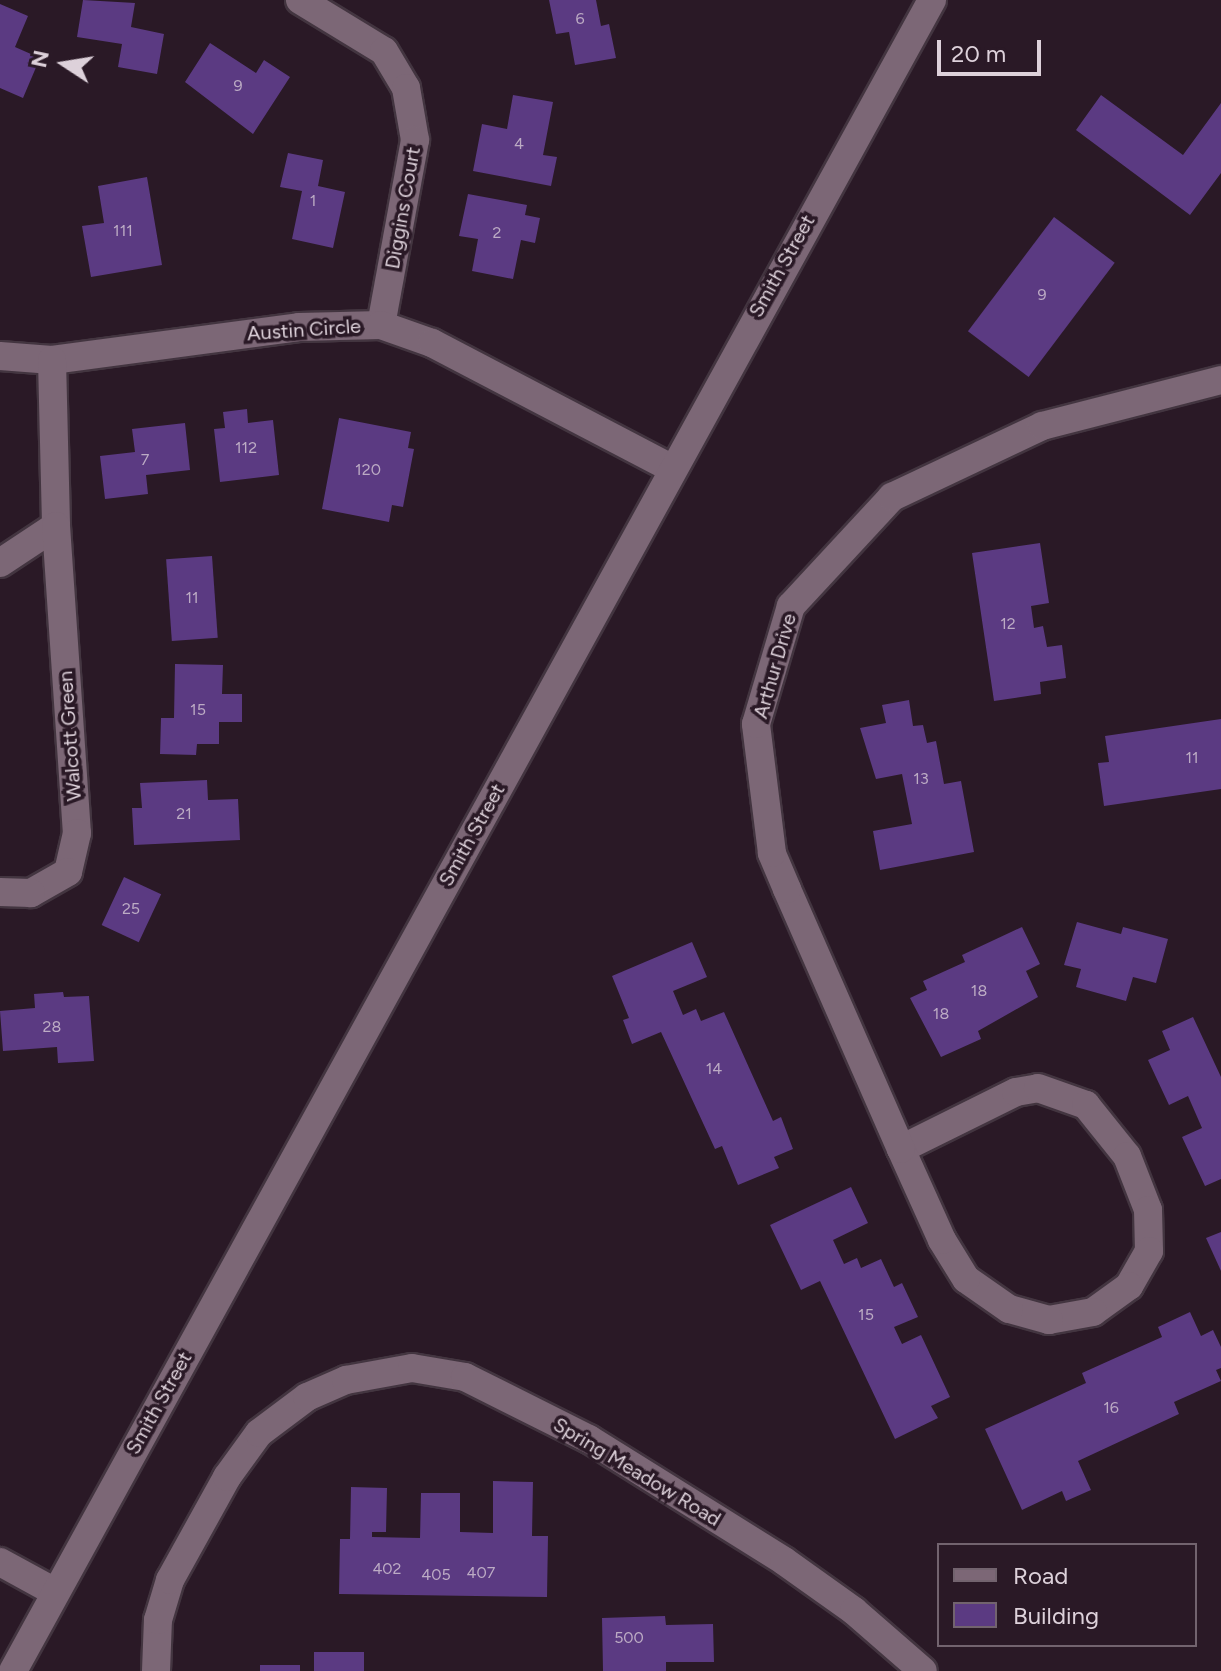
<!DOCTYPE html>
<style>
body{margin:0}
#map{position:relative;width:1221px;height:1671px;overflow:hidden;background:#2a1926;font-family:Figtree,sans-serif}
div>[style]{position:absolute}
.building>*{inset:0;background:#5b3a82;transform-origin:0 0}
.roads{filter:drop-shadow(2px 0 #433540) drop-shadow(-2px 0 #433540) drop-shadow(0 2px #433540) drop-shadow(0 -2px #433540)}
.street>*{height:28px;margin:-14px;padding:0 14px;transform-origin:14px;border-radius:14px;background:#7c6776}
span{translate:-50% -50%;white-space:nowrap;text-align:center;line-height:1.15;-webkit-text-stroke:7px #2a1926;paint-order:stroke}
.number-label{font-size:16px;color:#bcabc4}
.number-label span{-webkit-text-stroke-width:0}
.street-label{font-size:20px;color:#ddd1da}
.legend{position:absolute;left:937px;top:1543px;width:260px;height:104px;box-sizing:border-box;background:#2a1926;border:2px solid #72636e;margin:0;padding:10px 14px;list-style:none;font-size:24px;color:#ddd1da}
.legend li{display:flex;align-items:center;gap:16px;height:40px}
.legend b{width:40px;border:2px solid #72636e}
.north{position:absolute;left:24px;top:24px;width:80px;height:80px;-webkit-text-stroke:6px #2a1926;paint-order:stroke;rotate:282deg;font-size:22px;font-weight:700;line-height:32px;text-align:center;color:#ddd1da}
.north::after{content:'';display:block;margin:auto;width:28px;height:36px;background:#ddd1da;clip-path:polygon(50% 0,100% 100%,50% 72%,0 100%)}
.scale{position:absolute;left:937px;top:40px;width:104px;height:36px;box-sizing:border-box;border:4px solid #ddd1da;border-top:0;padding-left:10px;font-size:24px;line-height:28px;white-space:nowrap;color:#ddd1da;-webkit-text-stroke:6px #2a1926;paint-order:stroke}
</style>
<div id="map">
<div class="building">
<i style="clip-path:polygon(83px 0,135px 3px,131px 27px,164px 34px,157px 74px,118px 67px,122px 44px,77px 37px)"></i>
<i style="clip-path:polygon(549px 0,596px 0,601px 26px,609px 24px,616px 58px,575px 65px,569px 32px,556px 34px)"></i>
<i style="clip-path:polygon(0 4px,28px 16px,15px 47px,40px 58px,23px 98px,0 88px)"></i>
<i style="clip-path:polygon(210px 43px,256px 73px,264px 60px,290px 77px,253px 134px,185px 82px)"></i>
<i style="clip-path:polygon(513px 95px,553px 102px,543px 155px,557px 157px,551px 186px,473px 171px,482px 124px,507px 129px)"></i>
<i style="clip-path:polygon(1101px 95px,1183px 155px,1221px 103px,1221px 173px,1190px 215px,1076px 130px)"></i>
<i style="clip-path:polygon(288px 153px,323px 160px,318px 186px,345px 192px,333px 248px,292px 239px,302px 191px,280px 187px)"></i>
<i style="clip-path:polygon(147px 177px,162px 265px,91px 277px,82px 226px,104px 223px,98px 186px)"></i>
<i style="clip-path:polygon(468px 194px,527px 205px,525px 215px,540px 218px,535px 243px,521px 240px,513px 279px,472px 271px,478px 239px,459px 236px)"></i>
<i style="left:1054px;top:217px;width:76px;height:143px;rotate:37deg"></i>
<i style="clip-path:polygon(247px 409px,248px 423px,273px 420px,279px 475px,220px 482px,214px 429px,225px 428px,223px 412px)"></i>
<i style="clip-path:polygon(339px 418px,411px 432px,408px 448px,414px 449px,403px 507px,392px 505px,389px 522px,322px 509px)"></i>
<i style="clip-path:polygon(185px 423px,190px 470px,146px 475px,148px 494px,105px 499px,100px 456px,135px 452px,132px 429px)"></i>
<i style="clip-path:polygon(1040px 543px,1049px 603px,1031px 606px,1034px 628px,1043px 626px,1047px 647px,1062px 645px,1066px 678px,1040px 682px,1041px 694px,994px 701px,972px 553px)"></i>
<i style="left:212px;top:556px;width:82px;height:46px;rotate:86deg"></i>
<i style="clip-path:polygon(175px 664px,223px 665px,222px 694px,242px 694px,242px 722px,219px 722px,219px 744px,197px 744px,196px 755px,160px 754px,161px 718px,174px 718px)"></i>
<i style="clip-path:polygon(909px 700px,913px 726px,923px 725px,927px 743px,936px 741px,944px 784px,961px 781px,974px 852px,880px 870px,873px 831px,912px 824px,902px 774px,876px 779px,860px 728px,886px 723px,882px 705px)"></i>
<i style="clip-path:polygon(1221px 719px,1221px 789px,1104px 806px,1098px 763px,1109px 762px,1105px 736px)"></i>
<i style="clip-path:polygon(207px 780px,208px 800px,238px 799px,240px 840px,134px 845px,132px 808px,142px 808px,140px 783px)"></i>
<i style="left:124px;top:877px;width:41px;height:53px;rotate:25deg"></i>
<i style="clip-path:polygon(1077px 922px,1121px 934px,1123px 927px,1168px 939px,1156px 983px,1133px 977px,1126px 1001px,1076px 987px,1081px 969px,1064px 965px)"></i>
<i style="clip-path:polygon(1022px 927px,1040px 964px,1026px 971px,1038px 997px,978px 1031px,981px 1039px,941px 1057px,910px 998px,927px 990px,923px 981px,965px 962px,962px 955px)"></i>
<i style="clip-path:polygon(692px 942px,707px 977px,673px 991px,683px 1015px,696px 1009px,701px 1021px,724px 1012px,773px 1121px,781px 1117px,793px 1149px,774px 1157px,779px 1168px,738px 1185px,722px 1146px,715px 1149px,661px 1032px,632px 1044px,623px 1020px,629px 1018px,612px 976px)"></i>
<i style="clip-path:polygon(63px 992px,64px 997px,89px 996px,94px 1061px,58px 1063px,57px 1047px,3px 1051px,0 1011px,35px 1008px,34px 994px)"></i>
<i style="clip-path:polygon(1193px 1017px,1221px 1077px,1221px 1179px,1205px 1186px,1182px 1137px,1202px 1128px,1188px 1096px,1169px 1105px,1148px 1060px,1170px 1050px,1162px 1031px)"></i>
<i style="clip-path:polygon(851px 1187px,868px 1223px,833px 1240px,844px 1264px,857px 1258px,861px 1268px,881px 1259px,894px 1287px,902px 1283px,918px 1317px,894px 1327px,902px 1344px,921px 1335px,950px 1397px,931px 1406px,938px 1418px,895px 1439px,820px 1281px,801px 1290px,770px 1225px)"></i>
<i style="clip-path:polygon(1221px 1232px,1221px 1271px,1206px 1238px)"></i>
<i style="clip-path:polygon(1190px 1312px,1201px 1336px,1213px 1330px,1221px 1347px,1221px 1368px,1216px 1370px,1221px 1381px,1174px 1402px,1179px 1414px,1078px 1461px,1091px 1490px,1066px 1501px,1062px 1491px,1022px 1510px,985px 1429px,1086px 1383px,1082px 1373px,1162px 1337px,1158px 1327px)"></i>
<i style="clip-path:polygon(493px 1481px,533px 1482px,532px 1536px,548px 1536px,547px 1597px,339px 1594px,340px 1539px,350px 1539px,351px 1487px,387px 1488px,386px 1532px,372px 1532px,372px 1537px,420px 1538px,421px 1493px,460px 1493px,460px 1532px,493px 1533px)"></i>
<i style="clip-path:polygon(665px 1616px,666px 1625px,713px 1624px,714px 1662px,666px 1662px,666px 1671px,603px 1671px,602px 1618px)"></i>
<i style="left:364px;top:1652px;width:19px;height:50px;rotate:90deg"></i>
<i style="left:260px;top:1665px;width:40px;height:6px"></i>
</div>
<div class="roads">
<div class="street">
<i style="left:300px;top:0;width:98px;rotate:31.3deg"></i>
<i style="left:384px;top:51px;width:43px;rotate:59.3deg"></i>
<i style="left:406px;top:88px;width:53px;rotate:80.2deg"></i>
<i style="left:415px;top:140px;width:188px;rotate:100.4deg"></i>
<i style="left:0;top:356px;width:52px;rotate:4.4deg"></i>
<i style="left:52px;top:360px;width:249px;rotate:-7.6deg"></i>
<i style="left:299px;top:327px;width:82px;rotate:-1.4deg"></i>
<i style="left:381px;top:325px;width:54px;rotate:19.4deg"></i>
<i style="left:432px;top:343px;width:270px;rotate:27.6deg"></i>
<i style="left:52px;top:360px;width:166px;rotate:88.6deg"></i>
<i style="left:0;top:563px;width:67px;rotate:-33.5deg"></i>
<i style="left:56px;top:526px;width:308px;rotate:86.1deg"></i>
<i style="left:77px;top:833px;width:40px;rotate:103deg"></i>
<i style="left:68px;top:872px;width:43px;rotate:150.4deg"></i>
<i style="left:31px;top:893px;width:31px;rotate:-178deg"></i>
<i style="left:901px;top:1149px;width:128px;rotate:-26.4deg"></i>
<i style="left:1016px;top:1092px;width:22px;rotate:-10deg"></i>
<i style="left:1038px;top:1088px;width:51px;rotate:19.5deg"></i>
<i style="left:1086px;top:1105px;width:65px;rotate:51.2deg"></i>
<i style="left:1127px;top:1156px;width:58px;rotate:68.7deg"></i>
<i style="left:1148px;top:1210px;width:41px;rotate:88.6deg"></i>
<i style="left:1149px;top:1251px;width:40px;rotate:119.7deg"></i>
<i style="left:1129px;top:1286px;width:44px;rotate:144.2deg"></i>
<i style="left:1093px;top:1312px;width:45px;rotate:169.7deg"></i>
<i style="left:1049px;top:1320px;width:41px;rotate:-164.6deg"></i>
<i style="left:1009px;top:1309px;width:52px;rotate:-145.1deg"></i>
<i style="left:966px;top:1279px;width:46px;rotate:-121.6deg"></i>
<i style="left:942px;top:1240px;width:100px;rotate:-114.3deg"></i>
<i style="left:901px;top:1149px;width:284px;rotate:-113.7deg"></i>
<i style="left:787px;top:889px;width:39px;rotate:-113deg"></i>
<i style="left:772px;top:853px;width:130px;rotate:-97.1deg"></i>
<i style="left:756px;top:724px;width:123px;rotate:-73.5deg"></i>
<i style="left:791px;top:606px;width:149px;rotate:-47.2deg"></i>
<i style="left:892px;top:497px;width:166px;rotate:-25.3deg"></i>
<i style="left:1042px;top:426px;width:185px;rotate:-14.4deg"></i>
<i style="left:0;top:1562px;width:63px;rotate:28.6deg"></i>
<i style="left:13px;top:1671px;width:1907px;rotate:-61.19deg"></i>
<i style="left:156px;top:1671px;width:51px;rotate:-87.8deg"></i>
<i style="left:158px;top:1620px;width:42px;rotate:-73.3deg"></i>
<i style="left:170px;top:1580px;width:118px;rotate:-61deg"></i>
<i style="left:227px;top:1477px;width:54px;rotate:-54deg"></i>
<i style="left:259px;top:1433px;width:60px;rotate:-36.9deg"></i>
<i style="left:307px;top:1397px;width:43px;rotate:-23.6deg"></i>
<i style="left:346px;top:1380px;width:67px;rotate:-10.3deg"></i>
<i style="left:412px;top:1368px;width:54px;rotate:9.6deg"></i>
<i style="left:465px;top:1377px;width:139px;rotate:26.6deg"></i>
<i style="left:589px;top:1439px;width:230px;rotate:32deg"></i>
<i style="left:784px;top:1561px;width:86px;rotate:35.5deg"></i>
<i style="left:854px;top:1611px;width:91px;rotate:41deg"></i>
</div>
</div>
<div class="number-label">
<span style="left:580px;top:19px">6</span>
<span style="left:238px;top:86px">9</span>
<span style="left:519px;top:144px">4</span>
<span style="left:313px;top:201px">1</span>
<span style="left:123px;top:231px">111</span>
<span style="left:497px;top:233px">2</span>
<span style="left:1042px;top:295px">9</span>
<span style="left:246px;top:448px">112</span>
<span style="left:145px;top:460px">7</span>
<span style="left:368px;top:470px">120</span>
<span style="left:192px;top:598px">11</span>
<span style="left:1008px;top:624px">12</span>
<span style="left:198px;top:710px">15</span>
<span style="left:1192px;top:758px">11</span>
<span style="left:921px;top:779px">13</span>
<span style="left:184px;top:814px">21</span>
<span style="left:131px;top:909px">25</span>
<span style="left:979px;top:991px">18</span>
<span style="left:941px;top:1014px">18</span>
<span style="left:52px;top:1027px">28</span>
<span style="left:714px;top:1069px">14</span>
<span style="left:866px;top:1315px">15</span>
<span style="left:1111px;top:1408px">16</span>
<span style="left:387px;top:1569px">402</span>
<span style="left:481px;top:1573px">407</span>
<span style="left:436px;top:1575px">405</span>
<span style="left:629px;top:1638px">500</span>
</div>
<div class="street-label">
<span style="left:403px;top:208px;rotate:-80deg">Diggins Court</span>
<span style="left:782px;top:266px;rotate:-61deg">Smith Street</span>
<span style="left:304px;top:330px;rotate:-4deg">Austin Circle</span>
<span style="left:775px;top:666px;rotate:-74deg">Arthur Drive</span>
<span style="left:70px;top:736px;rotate:-94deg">Walcott Green</span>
<span style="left:472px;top:835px;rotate:-61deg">Smith Street</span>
<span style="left:159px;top:1403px;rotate:-61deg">Smith Street</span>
<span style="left:637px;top:1472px;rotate:31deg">Spring Meadow Road</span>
</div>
<ul class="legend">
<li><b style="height:10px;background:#7c6776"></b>Road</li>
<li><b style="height:22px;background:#5b3a82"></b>Building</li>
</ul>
<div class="north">N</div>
<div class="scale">20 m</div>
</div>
